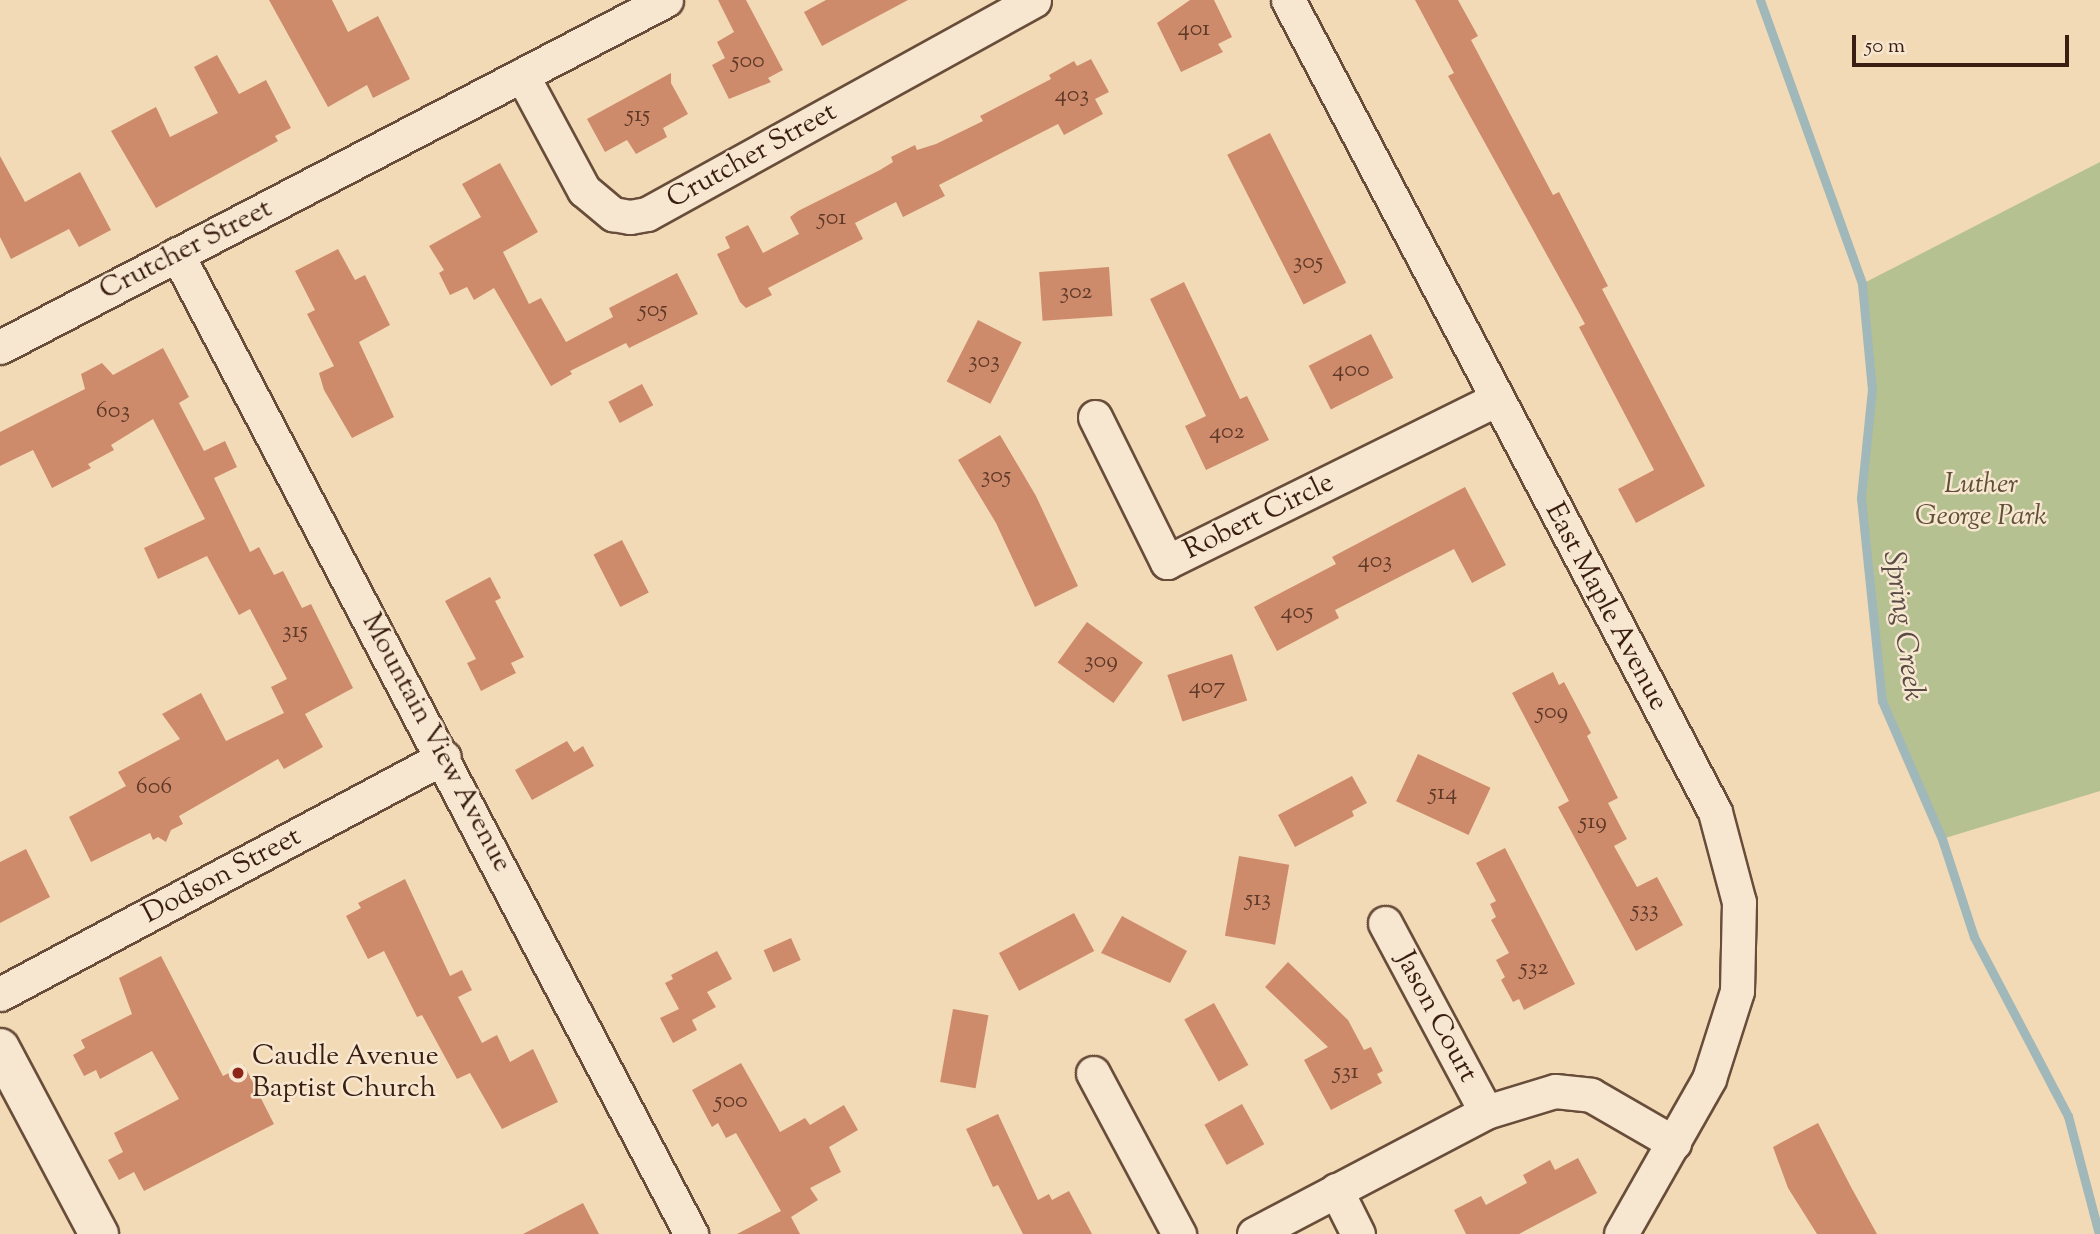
<!DOCTYPE html>
<style>
body{margin:0}
#map{position:relative;width:2100px;height:1234px;overflow:hidden;background:#f3dab6;font-family:"Sorts Mill Goudy",serif}
div>[style]{position:absolute}
.green>*{inset:0;background:#b6c191}
.stream>*{height:9px;margin:-4.5px;padding:0 4.5px;transform-origin:4.5px;border-radius:4.5px;background:#a1b8ba}
.building>*{inset:0;background:#ce8b6b;transform-origin:0 0}
.roads{filter:drop-shadow(2px 0 #684d3a) drop-shadow(-2px 0 #684d3a) drop-shadow(0 2px #684d3a) drop-shadow(0 -2px #684d3a)}
.minor>*{height:33px;margin:-16.5px;padding:0 16.5px;transform-origin:16.5px;border-radius:16.5px;background:#f7e7d0}
.tertiary>*{height:38px;margin:-19px;padding:0 19px;transform-origin:19px;border-radius:19px;background:#f7e7d0}
.dots>*{width:19px;height:19px;translate:-50% -50%;box-sizing:border-box;border:4px solid #f7e7d0;border-radius:50%}
span{translate:-50% -50%;white-space:nowrap;text-align:center;line-height:1.15;-webkit-text-stroke:5px #f7e7d0;paint-order:stroke}
.number-label{font-size:24px;color:#5f3928}
.number-label span{-webkit-text-stroke-width:0}
.street-label{font-size:28px;color:#3a1e11}
.park-label{font-size:28px;color:#5f4f37;font-style:italic}
.poi-label{font-size:28px;color:#3a1e11}
.left{translate:0 -50%;text-align:left}
.water-label{font-size:30px;color:#594c44;font-style:italic}
.scale{position:absolute;left:1852px;top:35px;width:217px;height:32px;box-sizing:border-box;border:4px solid #3a1e11;border-top:0;padding-left:9px;font-size:21px;line-height:24px;white-space:nowrap;color:#3a1e11;-webkit-text-stroke:5px #f7e7d0;paint-order:stroke}
</style>
<div id="map">
<div class="green">
<i style="clip-path:polygon(2100px 162px,2100px 791px,1942px 839px,1882px 701px,1861px 498px,1872px 389px,1862px 284px)"></i>
</div>
<div class="stream">
<i style="left:1760px;top:0;width:302px;rotate:70.2deg"></i>
<i style="left:1862px;top:284px;width:105px;rotate:84.6deg"></i>
<i style="left:1872px;top:389px;width:110px;rotate:95.8deg"></i>
<i style="left:1861px;top:498px;width:204px;rotate:84.1deg"></i>
<i style="left:1882px;top:701px;width:150px;rotate:66.5deg"></i>
<i style="left:1942px;top:839px;width:103px;rotate:71.9deg"></i>
<i style="left:1974px;top:937px;width:202px;rotate:62.3deg"></i>
<i style="left:2068px;top:1116px;width:122px;rotate:75.3deg"></i>
</div>
<div class="building">
<i style="clip-path:polygon(269px 0,332px 0,348px 32px,378px 16px,410px 79px,373px 98px,367px 85px,328px 107px)"></i>
<i style="clip-path:polygon(718px 0,746px 0,783px 70px,768px 78px,771px 82px,729px 99px,712px 65px,725px 58px,717px 42px,734px 32px)"></i>
<i style="clip-path:polygon(826px 0,908px 0,822px 46px,804px 12px)"></i>
<i style="clip-path:polygon(1190px 0,1214px 0,1232px 37px,1218px 44px,1223px 52px,1181px 72px,1157px 23px)"></i>
<i style="clip-path:polygon(1415px 0,1458px 0,1478px 36px,1471px 40px,1553px 195px,1559px 192px,1608px 286px,1602px 289px,1705px 486px,1636px 523px,1618px 489px,1654px 470px,1579px 327px,1585px 324px,1448px 76px,1454px 73px)"></i>
<i style="clip-path:polygon(217px 55px,239px 94px,266px 80px,291px 128px,275px 136px,278px 141px,156px 208px,111px 131px,156px 107px,170px 137px,218px 113px,194px 67px)"></i>
<i style="clip-path:polygon(1091px 59px,1109px 92px,1095px 99px,1103px 114px,1064px 135px,1058px 124px,939px 185px,945px 196px,903px 217px,896px 202px,855px 223px,863px 239px,768px 288px,772px 295px,746px 308px,740px 302px,717px 254px,730px 248px,725px 237px,748px 225px,763px 253px,799px 234px,790px 217px,798px 211px,880px 170px,893px 162px,891px 157px,915px 145px,917px 150px,936px 144px,983px 121px,980px 116px,1051px 79px,1049px 75px,1074px 61px,1077px 66px)"></i>
<i style="clip-path:polygon(671px 73px,671px 83px,688px 114px,663px 128px,667px 137px,636px 154px,627px 140px,605px 152px,587px 119px)"></i>
<i style="left:1270px;top:133px;width:168px;height:48px;rotate:63deg"></i>
<i style="clip-path:polygon(0 156px,25px 202px,80px 172px,111px 230px,79px 247px,69px 229px,11px 259px,0 237px)"></i>
<i style="clip-path:polygon(500px 163px,538px 232px,503px 252px,529px 304px,541px 298px,566px 342px,613px 317px,609px 308px,677px 273px,698px 314px,629px 348px,626px 343px,570px 371px,572px 374px,551px 386px,494px 288px,474px 300px,467px 287px,450px 295px,439px 273px,444px 270px,429px 246px,481px 217px,462px 184px)"></i>
<i style="clip-path:polygon(338px 249px,355px 280px,365px 275px,390px 325px,359px 342px,394px 417px,352px 438px,324px 390px,319px 373px,334px 366px,307px 314px,315px 310px,295px 271px)"></i>
<i style="left:1109px;top:267px;width:49px;height:70px;rotate:86deg"></i>
<i style="clip-path:polygon(1184px 282px,1240px 399px,1247px 396px,1269px 440px,1206px 470px,1185px 426px,1206px 416px,1150px 299px)"></i>
<i style="left:978px;top:320px;width:49px;height:69px;rotate:27deg"></i>
<i style="left:1371px;top:334px;width:49px;height:70px;rotate:63deg"></i>
<i style="clip-path:polygon(163px 348px,189px 397px,179px 403px,204px 451px,225px 441px,237px 467px,214px 478px,250px 552px,259px 547px,274px 575px,283px 571px,302px 608px,311px 604px,353px 688px,305px 714px,323px 747px,284px 769px,278px 759px,179px 816px,183px 824px,171px 830px,166px 842px,158px 837px,153px 840px,150px 833px,91px 862px,69px 817px,126px 786px,118px 772px,180px 739px,162px 714px,201px 693px,226px 741px,284px 713px,271px 687px,287px 679px,250px 609px,239px 615px,207px 556px,158px 579px,144px 548px,205px 519px,153px 419px,111px 445px,114px 450px,88px 464px,91px 468px,52px 488px,33px 450px,0 466px,0 432px,85px 389px,81px 374px,102px 363px,113px 375px)"></i>
<i style="left:642px;top:384px;width:24px;height:38px;rotate:62deg"></i>
<i style="clip-path:polygon(1000px 435px,1036px 496px,1078px 586px,1035px 607px,996px 523px,958px 460px)"></i>
<i style="clip-path:polygon(1465px 487px,1506px 565px,1472px 583px,1454px 549px,1335px 610px,1339px 618px,1277px 651px,1254px 607px,1336px 564px,1332px 557px)"></i>
<i style="left:622px;top:540px;width:59px;height:32px;rotate:63deg"></i>
<i style="clip-path:polygon(490px 577px,501px 598px,495px 601px,524px 657px,511px 663px,516px 673px,481px 691px,467px 663px,476px 659px,445px 601px)"></i>
<i style="left:1087px;top:622px;width:69px;height:50px;rotate:36deg"></i>
<i style="left:1232px;top:654px;width:49px;height:68px;rotate:72deg"></i>
<i style="clip-path:polygon(1553px 672px,1559px 685px,1564px 682px,1591px 733px,1587px 736px,1618px 798px,1608px 803px,1627px 839px,1614px 846px,1637px 887px,1657px 877px,1683px 925px,1636px 951px,1558px 807px,1569px 801px,1512px 693px)"></i>
<i style="clip-path:polygon(567px 741px,574px 752px,583px 746px,594px 766px,532px 800px,515px 770px)"></i>
<i style="left:1418px;top:754px;width:80px;height:52px;rotate:25deg"></i>
<i style="clip-path:polygon(1352px 776px,1367px 803px,1352px 811px,1354px 816px,1295px 847px,1278px 815px)"></i>
<i style="clip-path:polygon(1505px 848px,1575px 984px,1524px 1010px,1519px 999px,1513px 1002px,1501px 980px,1505px 977px,1496px 960px,1509px 953px,1491px 920px,1496px 917px,1490px 904px,1496px 901px,1476px 863px)"></i>
<i style="clip-path:polygon(26px 849px,50px 897px,0 923px,0 862px)"></i>
<i style="left:1239px;top:856px;width:51px;height:81px;rotate:10deg"></i>
<i style="clip-path:polygon(405px 879px,450px 976px,462px 970px,472px 990px,458px 997px,482px 1043px,497px 1035px,510px 1062px,533px 1049px,558px 1102px,502px 1129px,470px 1073px,457px 1079px,422px 1015px,417px 1017px,384px 951px,368px 959px,346px 916px,361px 908px,358px 903px)"></i>
<i style="left:1074px;top:913px;width:43px;height:85px;rotate:62deg"></i>
<i style="clip-path:polygon(1122px 916px,1187px 951px,1170px 983px,1101px 953px)"></i>
<i style="left:791px;top:938px;width:24px;height:30px;rotate:66deg"></i>
<i style="clip-path:polygon(717px 951px,732px 979px,707px 992px,716px 1007px,692px 1020px,697px 1030px,673px 1043px,660px 1018px,679px 1009px,665px 983px,673px 979px,671px 975px)"></i>
<i style="clip-path:polygon(161px 956px,223px 1076px,244px 1065px,274px 1124px,144px 1191px,134px 1172px,119px 1180px,108px 1160px,123px 1152px,114px 1133px,179px 1099px,152px 1051px,100px 1079px,96px 1070px,84px 1076px,73px 1055px,85px 1048px,81px 1040px,132px 1014px,119px 978px)"></i>
<i style="clip-path:polygon(1288px 962px,1348px 1020px,1364px 1050px,1371px 1047px,1383px 1071px,1377px 1074px,1382px 1083px,1331px 1110px,1304px 1060px,1328px 1047px,1265px 987px)"></i>
<i style="left:1214px;top:1003px;width:71px;height:34px;rotate:61deg"></i>
<i style="left:953px;top:1009px;width:36px;height:74px;rotate:10deg"></i>
<i style="clip-path:polygon(741px 1063px,780px 1132px,805px 1118px,810px 1125px,844px 1105px,858px 1130px,829px 1147px,841px 1172px,810px 1188px,818px 1200px,791px 1217px,800px 1234px,737px 1234px,781px 1211px,736px 1133px,726px 1138px,718px 1123px,712px 1127px,692px 1090px)"></i>
<i style="left:1242px;top:1104px;width:46px;height:43px;rotate:61deg"></i>
<i style="clip-path:polygon(998px 1114px,1038px 1200px,1049px 1194px,1052px 1200px,1069px 1191px,1092px 1234px,1023px 1234px,998px 1185px,993px 1187px,966px 1129px)"></i>
<i style="clip-path:polygon(1818px 1123px,1851px 1187px,1877px 1234px,1817px 1234px,1788px 1188px,1773px 1147px)"></i>
<i style="clip-path:polygon(1578px 1158px,1597px 1193px,1519px 1234px,1466px 1234px,1454px 1210px,1481px 1196px,1486px 1205px,1527px 1183px,1523px 1175px,1550px 1160px,1555px 1170px)"></i>
<i style="clip-path:polygon(583px 1203px,599px 1234px,523px 1234px)"></i>
</div>
<div class="roads">
<div class="minor">
<i style="left:1288px;top:0;width:917px;rotate:62.26deg"></i>
<i style="left:1715px;top:812px;width:93px;rotate:75.1deg"></i>
<i style="left:1739px;top:902px;width:89px;rotate:91.3deg"></i>
<i style="left:1737px;top:991px;width:92px;rotate:107.7deg"></i>
<i style="left:1709px;top:1079px;width:178px;rotate:119.6deg"></i>
<i style="left:522px;top:75px;width:131px;rotate:61.7deg"></i>
<i style="left:584px;top:190px;width:38px;rotate:40deg"></i>
<i style="left:613px;top:214px;width:17px;rotate:10deg"></i>
<i style="left:630px;top:217px;width:17px;rotate:-10deg"></i>
<i style="left:647px;top:214px;width:442px;rotate:-28.9deg"></i>
<i style="left:177px;top:254px;width:1107px;rotate:62.32deg"></i>
<i style="left:0;top:347px;width:751px;rotate:-27.52deg"></i>
<i style="left:1095px;top:417px;width:162px;rotate:63.6deg"></i>
<i style="left:1167px;top:562px;width:366px;rotate:-26.3deg"></i>
<i style="left:1385px;top:923px;width:214px;rotate:61.9deg"></i>
<i style="left:0;top:994px;width:503px;rotate:-28.09deg"></i>
<i style="left:1093px;top:1073px;width:183px;rotate:61.9deg"></i>
<i style="left:1336px;top:1190px;width:49px;rotate:63.4deg"></i>
<i style="left:1254px;top:1234px;width:262px;rotate:-27.7deg"></i>
<i style="left:1486px;top:1112px;width:72px;rotate:-16.9deg"></i>
<i style="left:1555px;top:1091px;width:36px;rotate:6deg"></i>
<i style="left:1591px;top:1095px;width:96px;rotate:30deg"></i>
</div>
<div class="tertiary">
<i style="left:0;top:1048px;width:211px;rotate:62deg"></i>
</div>
</div>
<div class="dots">
<i style="left:238px;top:1073px;background:#8f2418"></i>
</div>
<div class="number-label">
<span style="left:1194px;top:30px">401</span>
<span style="left:748px;top:62px">500</span>
<span style="left:1072px;top:96px">403</span>
<span style="left:638px;top:116px">515</span>
<span style="left:832px;top:219px">501</span>
<span style="left:1308px;top:263px">305</span>
<span style="left:1076px;top:293px">302</span>
<span style="left:653px;top:311px">505</span>
<span style="left:984px;top:362px">303</span>
<span style="left:1351px;top:371px">400</span>
<span style="left:113px;top:412px">603</span>
<span style="left:1227px;top:433px">402</span>
<span style="left:996px;top:477px">305</span>
<span style="left:1375px;top:562px">403</span>
<span style="left:1297px;top:613px">405</span>
<span style="left:295px;top:632px">315</span>
<span style="left:1101px;top:662px">309</span>
<span style="left:1207px;top:688px">407</span>
<span style="left:1552px;top:713px">509</span>
<span style="left:154px;top:788px">606</span>
<span style="left:1443px;top:794px">514</span>
<span style="left:1593px;top:823px">519</span>
<span style="left:1258px;top:900px">513</span>
<span style="left:1645px;top:911px">533</span>
<span style="left:1534px;top:969px">532</span>
<span style="left:1346px;top:1073px">531</span>
<span style="left:731px;top:1102px">500</span>
</div>
<div class="street-label">
<span style="left:752px;top:156px;rotate:-29deg">Crutcher Street</span>
<span style="left:186px;top:250px;rotate:-27deg">Crutcher Street</span>
<span style="left:1259px;top:517px;rotate:-26deg">Robert Circle</span>
<span style="left:1606px;top:607px;rotate:62deg">East Maple Avenue</span>
<span style="left:436px;top:743px;rotate:62deg">Mountain View Avenue</span>
<span style="left:222px;top:876px;rotate:-28deg">Dodson Street</span>
<span style="left:1436px;top:1017px;rotate:62deg">Jason Court</span>
</div>
<div class="park-label">
<span style="left:1981px;top:501px">Luther<br>George Park</span>
</div>
<div class="poi-label">
<span class="left" style="left:252px;top:1073px">Caudle Avenue<br>Baptist Church</span>
</div>
<div class="water-label">
<span style="left:1902px;top:626px;rotate:82deg">Spring Creek</span>
</div>
<div class="scale">50 m</div>
</div>
